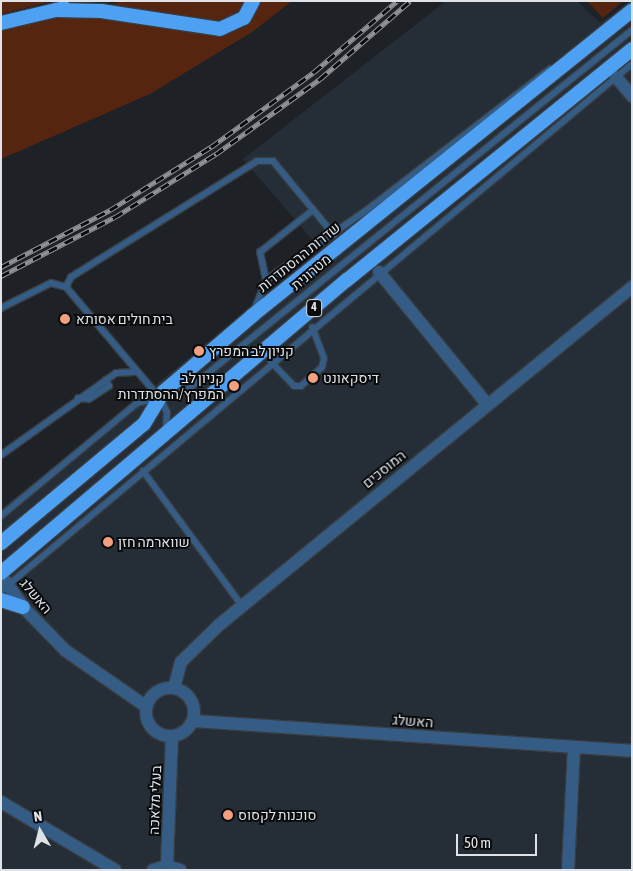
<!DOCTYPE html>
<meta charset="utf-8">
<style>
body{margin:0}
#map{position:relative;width:633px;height:871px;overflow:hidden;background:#1e2227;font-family:"Asap Condensed",Heebo,sans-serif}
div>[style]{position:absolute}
.built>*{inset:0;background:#252e37}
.green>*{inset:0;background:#552510}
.roads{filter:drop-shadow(1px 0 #393d42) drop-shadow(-1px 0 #393d42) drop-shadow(0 1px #393d42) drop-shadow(0 -1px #393d42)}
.service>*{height:6px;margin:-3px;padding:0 3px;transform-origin:3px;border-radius:3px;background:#355c84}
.minor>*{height:12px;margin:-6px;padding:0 6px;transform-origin:6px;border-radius:6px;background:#355c84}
.tertiary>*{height:12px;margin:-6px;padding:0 6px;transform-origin:6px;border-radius:6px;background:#355c84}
.tertiary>.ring{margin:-6px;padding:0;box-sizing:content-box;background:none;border:12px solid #355c84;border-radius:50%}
.trunk>*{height:14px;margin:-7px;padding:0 7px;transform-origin:7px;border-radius:7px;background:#4ea0f2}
.rail>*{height:5px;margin-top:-2.5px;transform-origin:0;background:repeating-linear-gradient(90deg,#090b0d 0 9px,#909397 0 18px);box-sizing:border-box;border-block:1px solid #909397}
.dots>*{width:14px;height:14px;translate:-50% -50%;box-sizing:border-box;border:2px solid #090b0d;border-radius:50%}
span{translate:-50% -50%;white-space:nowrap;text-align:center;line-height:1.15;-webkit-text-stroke:4px #090b0d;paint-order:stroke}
.shield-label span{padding:1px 4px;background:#090b0d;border:1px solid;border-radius:4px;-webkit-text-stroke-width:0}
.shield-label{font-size:12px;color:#dfe2e6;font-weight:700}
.street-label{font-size:14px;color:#dfe2e6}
.poi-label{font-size:14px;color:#dfe2e6}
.left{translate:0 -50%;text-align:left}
.right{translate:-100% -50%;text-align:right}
.frame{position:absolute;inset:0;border:2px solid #dfe2e6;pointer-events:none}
.north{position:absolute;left:15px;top:806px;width:50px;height:50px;-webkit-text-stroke:4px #090b0d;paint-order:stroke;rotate:352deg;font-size:14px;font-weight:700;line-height:20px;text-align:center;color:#dfe2e6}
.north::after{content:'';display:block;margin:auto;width:18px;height:22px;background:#dfe2e6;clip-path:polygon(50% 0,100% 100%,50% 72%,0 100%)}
.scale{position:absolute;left:456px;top:834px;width:81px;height:22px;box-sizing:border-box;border:2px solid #dfe2e6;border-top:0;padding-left:6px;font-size:15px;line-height:18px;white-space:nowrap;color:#dfe2e6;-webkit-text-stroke:4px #090b0d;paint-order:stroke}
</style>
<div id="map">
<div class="built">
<i style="clip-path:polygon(446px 1px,577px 1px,600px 23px,632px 1px,632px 870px,1px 870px,1px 509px,322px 251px,243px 159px)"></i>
</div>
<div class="green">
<i style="clip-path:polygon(1px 1px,53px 1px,1px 14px)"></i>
<i style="clip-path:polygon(124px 1px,247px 1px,226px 24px,108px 5px)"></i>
<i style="clip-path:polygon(258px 1px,292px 1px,252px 32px,150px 94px,1px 159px,1px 31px,54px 18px,90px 16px,215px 34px,246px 25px)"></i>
<i style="clip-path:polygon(587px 1px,623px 1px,603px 18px)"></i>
</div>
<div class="roads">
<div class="service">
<i style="left:266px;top:280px;width:29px;rotate:-102deg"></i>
<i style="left:260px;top:252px;width:68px;rotate:-38.4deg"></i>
<i style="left:1px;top:308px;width:56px;rotate:-26.6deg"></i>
<i style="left:51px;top:283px;width:16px;rotate:15deg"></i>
<i style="left:253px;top:313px;width:35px;rotate:-68deg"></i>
<i style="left:266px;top:280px;width:124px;rotate:-34.8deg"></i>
<i style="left:368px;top:209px;width:230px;rotate:-37.6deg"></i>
<i style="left:271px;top:362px;width:33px;rotate:46deg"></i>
<i style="left:294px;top:386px;width:7px"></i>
<i style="left:301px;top:386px;width:28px;rotate:-42deg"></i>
<i style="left:322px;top:367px;width:9px;rotate:-77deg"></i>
<i style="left:324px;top:358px;width:33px;rotate:-111deg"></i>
<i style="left:78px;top:398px;width:11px;rotate:5deg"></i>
<i style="left:89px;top:399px;width:24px;rotate:-33deg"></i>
<i style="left:109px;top:386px;width:7px;rotate:-117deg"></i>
<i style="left:166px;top:430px;width:18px;rotate:-87deg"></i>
<i style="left:167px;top:412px;width:17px;rotate:-118deg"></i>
<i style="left:159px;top:397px;width:144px;rotate:-130.2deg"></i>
<i style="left:66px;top:287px;width:11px;rotate:-63deg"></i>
<i style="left:71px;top:277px;width:219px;rotate:-31.9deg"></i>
<i style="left:257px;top:161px;width:16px"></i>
<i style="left:273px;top:161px;width:96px;rotate:50.5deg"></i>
<i style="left:1px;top:455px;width:141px;rotate:-35.5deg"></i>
<i style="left:116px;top:373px;width:18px;rotate:-3deg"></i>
<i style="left:143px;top:471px;width:167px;rotate:53.7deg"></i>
<i style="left:1px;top:516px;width:177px;rotate:-39.7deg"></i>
<i style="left:137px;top:403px;width:50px;rotate:-13.8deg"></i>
<i style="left:186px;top:391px;width:574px;rotate:-38.99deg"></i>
<i style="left:1px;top:591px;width:822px;rotate:-39.87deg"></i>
</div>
<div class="minor">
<i style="left:616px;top:77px;width:25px;rotate:50deg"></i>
<i style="left:379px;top:272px;width:171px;rotate:50.7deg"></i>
</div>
<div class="tertiary">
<i style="left:1px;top:575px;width:39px;rotate:55deg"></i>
<i style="left:23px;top:607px;width:62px;rotate:45.7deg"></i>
<i style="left:66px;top:651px;width:98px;rotate:34.7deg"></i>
<i class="ring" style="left:146px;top:688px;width:36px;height:36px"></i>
<i style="left:174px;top:688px;width:27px;rotate:-75deg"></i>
<i style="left:181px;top:662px;width:53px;rotate:-44.2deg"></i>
<i style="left:219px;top:625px;width:534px;rotate:-39.3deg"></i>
<i style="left:193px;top:721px;width:440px;rotate:3.9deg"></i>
<i style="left:1px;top:802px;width:133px;rotate:30.8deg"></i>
<i style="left:167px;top:866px;width:130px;rotate:-87.8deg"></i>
<i style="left:153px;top:870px;width:15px;rotate:-16deg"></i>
<i style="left:167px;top:866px;width:14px;rotate:17deg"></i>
<i style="left:568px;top:870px;width:123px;rotate:-87.2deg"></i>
</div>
<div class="trunk">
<i style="left:56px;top:10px;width:45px;rotate:1.3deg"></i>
<i style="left:101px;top:11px;width:120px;rotate:8.6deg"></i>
<i style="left:220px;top:29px;width:26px;rotate:-25deg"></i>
<i style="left:244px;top:18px;width:19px;rotate:-62deg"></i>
<i style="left:1px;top:23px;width:65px;rotate:-13.4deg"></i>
<i style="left:1px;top:543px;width:186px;rotate:-39.8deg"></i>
<i style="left:144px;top:424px;width:37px;rotate:-59deg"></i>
<i style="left:163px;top:392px;width:118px;rotate:-40.5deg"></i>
<i style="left:253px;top:315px;width:486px;rotate:-38.8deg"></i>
<i style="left:1px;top:573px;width:453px;rotate:-40.3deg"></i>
<i style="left:347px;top:280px;width:367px;rotate:-39deg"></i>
<i style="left:1px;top:600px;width:23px;rotate:18deg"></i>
</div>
</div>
<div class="rail">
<i style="left:1px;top:267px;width:123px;rotate:-27.6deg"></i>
<i style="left:110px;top:210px;width:119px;rotate:-32deg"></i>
<i style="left:211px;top:147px;width:127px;rotate:-36.1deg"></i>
<i style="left:314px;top:72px;width:109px;rotate:-40.5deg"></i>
<i style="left:1px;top:276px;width:128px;rotate:-27.4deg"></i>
<i style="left:115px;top:217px;width:119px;rotate:-32deg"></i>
<i style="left:216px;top:154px;width:128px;rotate:-35.8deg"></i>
<i style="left:320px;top:79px;width:119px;rotate:-40.9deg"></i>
</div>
<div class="dots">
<i style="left:65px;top:319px;background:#f2a07f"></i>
<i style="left:199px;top:351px;background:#f2a07f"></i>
<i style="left:313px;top:378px;background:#f2a07f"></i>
<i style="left:234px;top:386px;background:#f2a07f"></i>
<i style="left:108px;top:542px;background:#f2a07f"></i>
<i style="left:228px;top:815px;background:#f2a07f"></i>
</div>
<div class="shield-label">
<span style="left:314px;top:308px">4</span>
</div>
<div class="street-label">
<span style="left:299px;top:257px;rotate:-39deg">שדרות ההסתדרות</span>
<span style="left:311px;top:272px;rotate:-40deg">מטרונית</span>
<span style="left:384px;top:469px;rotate:-39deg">המוסכים</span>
<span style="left:36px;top:596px;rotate:50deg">האשלג</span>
<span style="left:413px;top:721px;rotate:4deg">האשלג</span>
<span style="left:155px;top:800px;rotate:-88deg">בעלי מלאכה</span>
</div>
<div class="poi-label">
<span class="left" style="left:76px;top:319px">בית חולים אסותא</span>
<span class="left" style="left:209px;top:351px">קניון לב המפרץ</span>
<span class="right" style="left:224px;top:386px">קניון לב<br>המפרץ/ההסתדרות</span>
<span class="left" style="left:323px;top:378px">דיסקאונט</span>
<span class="left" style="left:118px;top:542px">שווארמה חזן</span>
<span class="left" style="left:238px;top:815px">סוכנות לקסוס</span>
</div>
<div class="frame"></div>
<div class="north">N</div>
<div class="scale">50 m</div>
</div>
